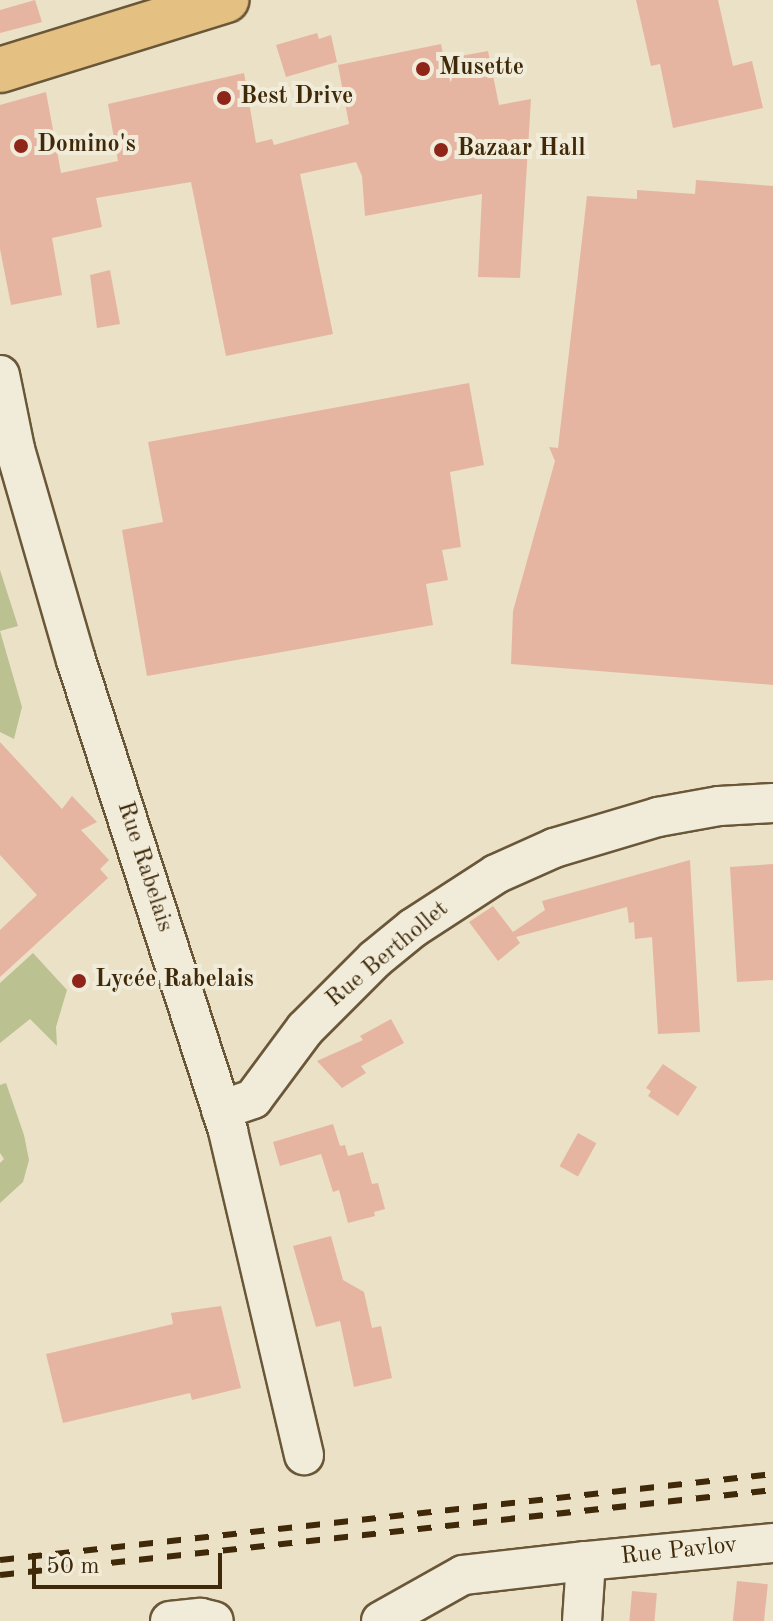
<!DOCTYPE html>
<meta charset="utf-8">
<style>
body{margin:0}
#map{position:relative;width:773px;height:1621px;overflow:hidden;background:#eae1c6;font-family:"Old Standard TT",serif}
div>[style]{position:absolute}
.green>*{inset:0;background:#bcc191}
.building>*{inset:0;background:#e6b5a1;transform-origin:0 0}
.roads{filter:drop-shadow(2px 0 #6a5738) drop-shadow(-2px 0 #6a5738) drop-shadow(0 2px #6a5738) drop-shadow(0 -2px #6a5738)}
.minor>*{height:38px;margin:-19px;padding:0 19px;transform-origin:19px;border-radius:19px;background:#f1ecda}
.major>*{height:44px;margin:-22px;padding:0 22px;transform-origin:22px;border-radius:22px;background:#e5c083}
.rail>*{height:6px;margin-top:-3px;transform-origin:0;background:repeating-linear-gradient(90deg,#3f2908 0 14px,transparent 0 28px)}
.dots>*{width:22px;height:22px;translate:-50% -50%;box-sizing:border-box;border:4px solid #f1ecda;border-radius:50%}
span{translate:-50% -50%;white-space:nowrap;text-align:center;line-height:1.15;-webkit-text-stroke:8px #f1ecda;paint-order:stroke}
.poi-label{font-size:24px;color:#3f2908;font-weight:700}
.left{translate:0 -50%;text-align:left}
.street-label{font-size:24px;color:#3f2908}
.scale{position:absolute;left:32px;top:1553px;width:190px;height:36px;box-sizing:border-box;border:4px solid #3f2908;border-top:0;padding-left:10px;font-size:24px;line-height:28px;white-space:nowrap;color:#3f2908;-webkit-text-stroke:6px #f1ecda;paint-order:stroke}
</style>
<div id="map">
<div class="green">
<i style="clip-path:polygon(0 570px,18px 626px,0 631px,22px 707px,14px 739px,0 732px)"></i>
<i style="clip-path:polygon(33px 953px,67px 990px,56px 1027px,57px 1046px,30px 1019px,0 1043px,0 983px)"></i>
<i style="clip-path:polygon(6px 1083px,24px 1135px,29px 1160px,23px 1182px,0 1203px,0 1163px,4px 1159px,0 1153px,0 1085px)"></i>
</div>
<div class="building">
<i style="clip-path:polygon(35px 0,42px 22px,0 33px,0 10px)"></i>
<i style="clip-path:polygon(636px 0,718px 0,733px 66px,752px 61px,763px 108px,673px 128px,660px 64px,651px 66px)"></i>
<i style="clip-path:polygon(317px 33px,319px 39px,331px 35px,337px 62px,286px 77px,276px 45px)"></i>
<i style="clip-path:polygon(441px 44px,444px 59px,488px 51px,499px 105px,531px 99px,520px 278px,478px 277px,482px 194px,365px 216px,362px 176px,356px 162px,300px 174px,333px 334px,226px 356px,191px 182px,96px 198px,102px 227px,52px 238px,62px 295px,11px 305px,0 249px,0 105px,46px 92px,61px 173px,118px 161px,108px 104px,244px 73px,256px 143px,272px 139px,274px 145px,349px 124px,338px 65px)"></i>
<i style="clip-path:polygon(696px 180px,773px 186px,773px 685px,511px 664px,513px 611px,555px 461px,549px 447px,558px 448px,587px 196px,637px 199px,637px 190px,695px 194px)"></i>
<i style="clip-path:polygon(110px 270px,120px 324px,97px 328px,90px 275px)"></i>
<i style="clip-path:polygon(469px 383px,484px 465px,450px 472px,461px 547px,442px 550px,448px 580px,426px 584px,433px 625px,147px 676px,122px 530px,163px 522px,148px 442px)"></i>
<i style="clip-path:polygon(0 742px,62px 809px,72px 796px,97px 822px,81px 830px,109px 860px,100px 869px,108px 878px,0 977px,0 930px,37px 895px,0 855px)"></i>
<i style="clip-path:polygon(690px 860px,700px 1032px,658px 1034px,652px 937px,635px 939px,634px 922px,629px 923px,627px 907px,516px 937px,520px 943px,498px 961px,469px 922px,493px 906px,513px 932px,545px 910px,542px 901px)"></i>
<i style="clip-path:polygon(773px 864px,773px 980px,737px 982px,730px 867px)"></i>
<i style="clip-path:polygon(391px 1019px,404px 1043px,361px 1066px,366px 1073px,342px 1088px,317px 1061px,363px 1040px,360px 1036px)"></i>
<i style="clip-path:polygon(663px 1064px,697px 1087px,678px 1116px,648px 1096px,651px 1091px,646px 1088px)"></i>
<i style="clip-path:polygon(333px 1124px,340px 1146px,345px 1145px,348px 1156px,363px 1152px,372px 1184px,378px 1183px,385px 1209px,374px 1212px,375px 1216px,348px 1223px,339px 1190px,333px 1192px,321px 1154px,280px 1166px,273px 1142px)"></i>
<i style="left:578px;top:1133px;width:21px;height:38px;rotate:29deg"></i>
<i style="clip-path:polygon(331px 1236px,343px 1280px,364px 1292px,372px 1328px,381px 1326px,392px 1378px,354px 1387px,340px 1321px,316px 1327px,293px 1246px)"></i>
<i style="clip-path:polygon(221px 1306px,241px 1388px,192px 1400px,190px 1393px,63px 1423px,46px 1354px,173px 1324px,171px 1313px)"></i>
<i style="left:737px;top:1581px;width:31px;height:40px;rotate:6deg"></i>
<i style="left:632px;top:1591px;width:25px;height:30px;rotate:5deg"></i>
</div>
<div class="roads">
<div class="minor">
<i style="left:0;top:375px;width:76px;rotate:78.5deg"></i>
<i style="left:15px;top:449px;width:220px;rotate:73.9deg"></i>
<i style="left:76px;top:660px;width:495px;rotate:72.1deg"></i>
<i style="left:228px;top:1131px;width:333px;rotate:76.8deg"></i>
<i style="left:221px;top:1110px;width:34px;rotate:-19deg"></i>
<i style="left:253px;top:1099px;width:87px;rotate:-53.4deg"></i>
<i style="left:305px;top:1029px;width:99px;rotate:-45deg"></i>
<i style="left:375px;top:959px;width:49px;rotate:-39.2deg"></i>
<i style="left:413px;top:928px;width:99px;rotate:-33deg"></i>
<i style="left:496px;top:874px;width:64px;rotate:-24.1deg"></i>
<i style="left:554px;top:848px;width:109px;rotate:-16.6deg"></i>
<i style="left:658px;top:817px;width:62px;rotate:-10.2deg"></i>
<i style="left:719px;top:806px;width:54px;rotate:-3.2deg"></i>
<i style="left:586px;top:1561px;width:188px;rotate:-5.5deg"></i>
<i style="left:170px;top:1621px;width:31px;rotate:-6deg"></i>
<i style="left:201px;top:1618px;width:13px;rotate:13deg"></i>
<i style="left:381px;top:1621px;width:94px;rotate:-29.3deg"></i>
<i style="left:463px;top:1575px;width:124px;rotate:-6.5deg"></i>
<i style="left:586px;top:1561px;width:60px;rotate:93.8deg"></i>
</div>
<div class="major">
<i style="left:0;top:70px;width:237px;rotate:-17.2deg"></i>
</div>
</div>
<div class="rail">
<i style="left:0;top:1560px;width:778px;rotate:-6.35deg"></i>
<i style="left:0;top:1575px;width:778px;rotate:-6.28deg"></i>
</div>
<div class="dots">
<i style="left:423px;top:69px;background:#8f2418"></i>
<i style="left:224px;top:98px;background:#8f2418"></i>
<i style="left:21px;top:146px;background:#8f2418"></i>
<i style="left:441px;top:150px;background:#8f2418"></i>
<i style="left:79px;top:981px;background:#8f2418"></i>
</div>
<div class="poi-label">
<span class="left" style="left:439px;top:69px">Musette</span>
<span class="left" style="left:240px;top:98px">Best Drive</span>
<span class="left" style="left:37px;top:146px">Domino's</span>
<span class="left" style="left:457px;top:150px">Bazaar Hall</span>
<span class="left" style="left:95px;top:981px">Lycée Rabelais</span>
</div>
<div class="street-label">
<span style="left:144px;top:867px;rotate:72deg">Rue Rabelais</span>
<span style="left:388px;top:955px;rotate:-40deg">Rue Berthollet</span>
<span style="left:679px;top:1552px;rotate:-6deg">Rue Pavlov</span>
</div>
<div class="scale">50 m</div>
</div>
